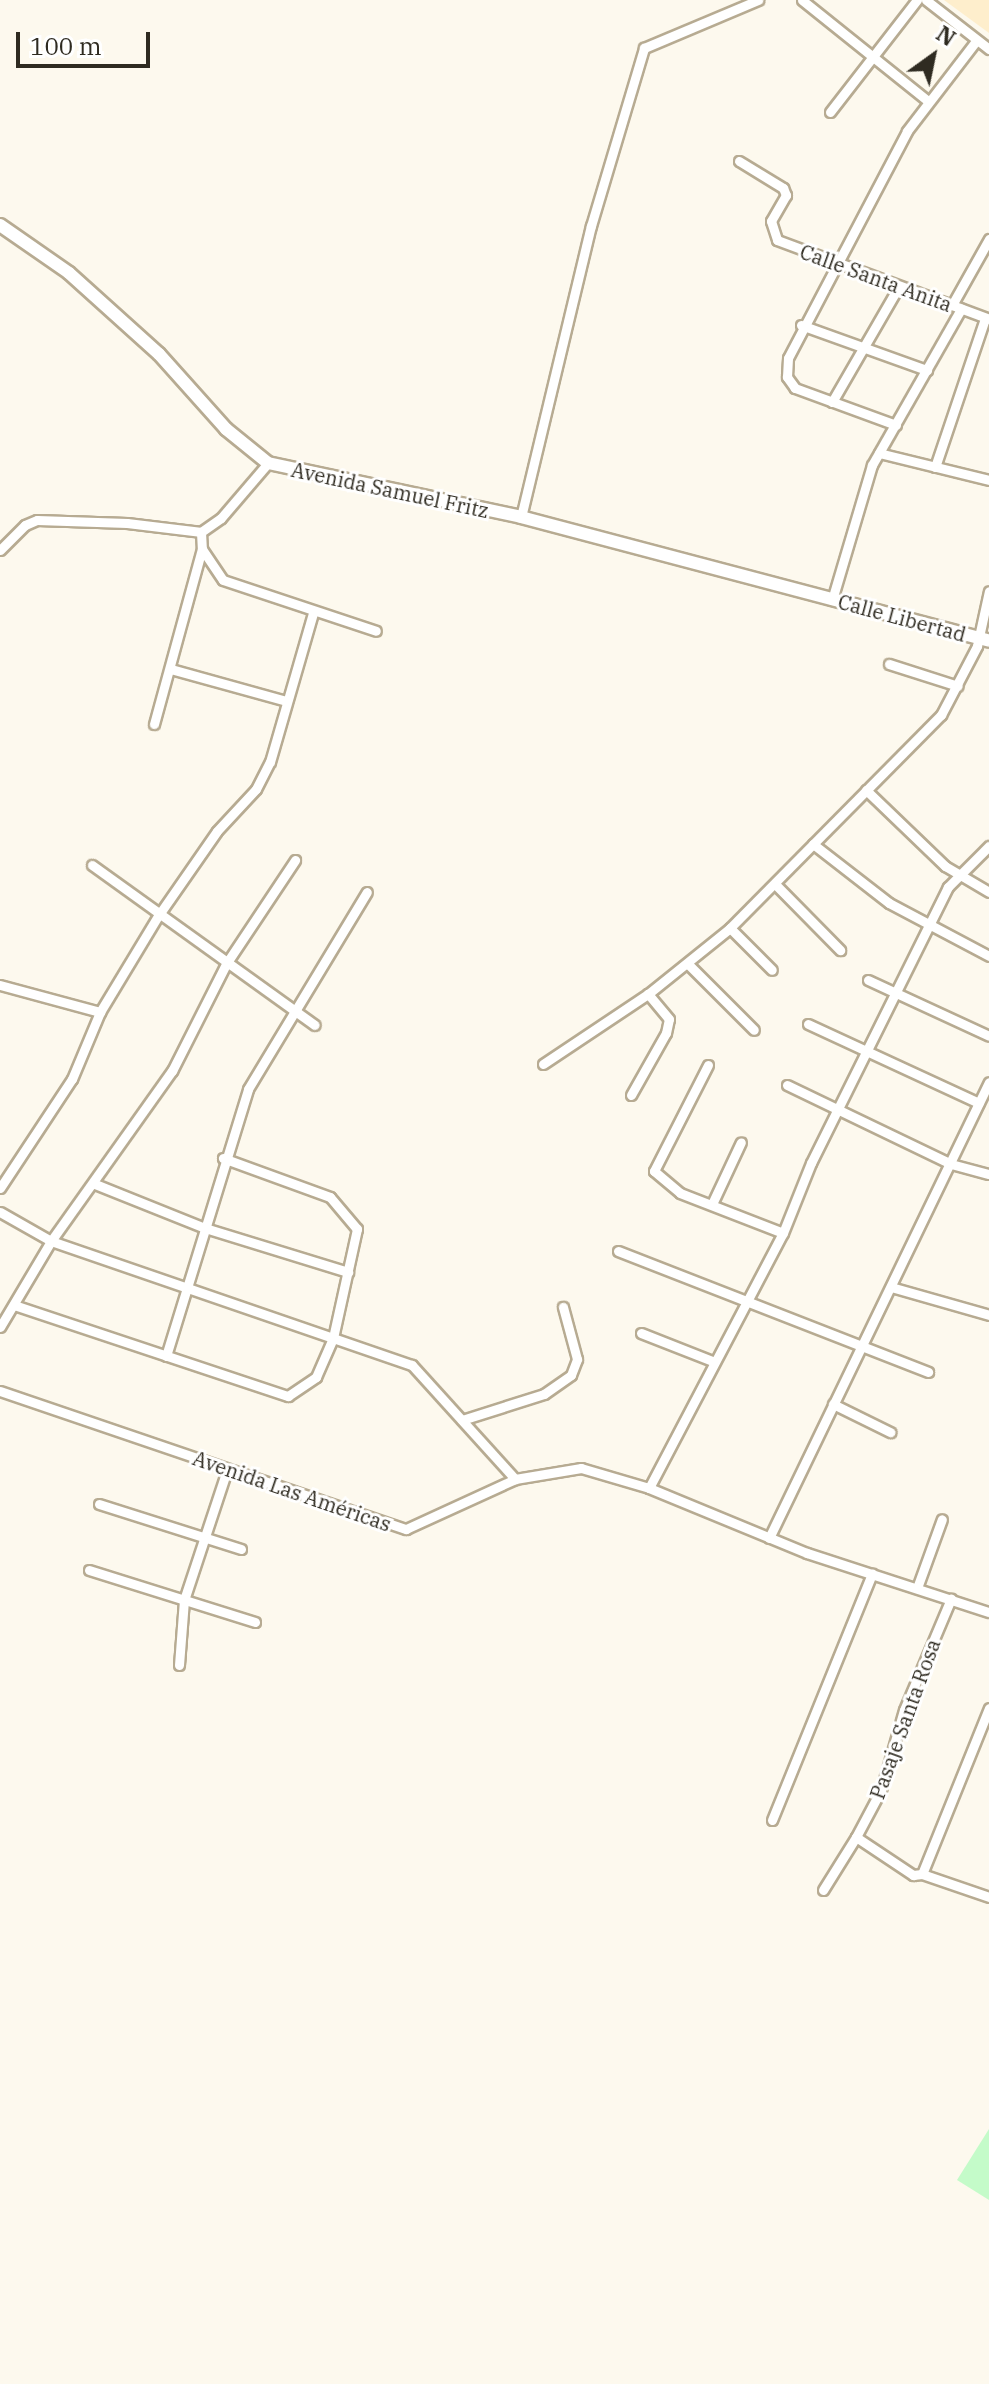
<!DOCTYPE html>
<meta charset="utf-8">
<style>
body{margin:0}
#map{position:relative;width:989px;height:2384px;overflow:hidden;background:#fdf9ee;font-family:"IBM Plex Serif",serif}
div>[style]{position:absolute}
.built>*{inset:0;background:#feeecc}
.green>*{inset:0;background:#c4fbc9}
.roads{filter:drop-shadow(2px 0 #b7ab92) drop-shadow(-2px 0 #b7ab92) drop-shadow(0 2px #b7ab92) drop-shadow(0 -2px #b7ab92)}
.street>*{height:9px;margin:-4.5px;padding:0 4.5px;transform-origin:4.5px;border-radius:4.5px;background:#fff}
.secondary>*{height:12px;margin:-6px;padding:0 6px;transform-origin:6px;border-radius:6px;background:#fff}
span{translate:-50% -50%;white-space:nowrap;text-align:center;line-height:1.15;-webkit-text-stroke:6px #fff;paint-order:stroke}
.street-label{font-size:20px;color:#2f2b21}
.north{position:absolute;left:893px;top:16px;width:80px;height:80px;-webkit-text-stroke:6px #fff;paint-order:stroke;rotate:33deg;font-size:22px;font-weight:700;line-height:32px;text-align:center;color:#2f2b21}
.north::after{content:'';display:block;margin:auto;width:28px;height:36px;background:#2f2b21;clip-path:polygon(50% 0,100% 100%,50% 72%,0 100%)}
.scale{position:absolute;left:16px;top:32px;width:134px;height:36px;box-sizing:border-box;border:4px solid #2f2b21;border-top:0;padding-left:10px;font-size:24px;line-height:28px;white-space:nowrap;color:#2f2b21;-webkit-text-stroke:6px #fff;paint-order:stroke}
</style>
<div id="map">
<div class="built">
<i style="clip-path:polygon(944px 0,989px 0,989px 33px)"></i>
</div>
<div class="green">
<i style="clip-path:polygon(989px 2129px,989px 2200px,957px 2180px)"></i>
</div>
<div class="roads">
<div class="street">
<i style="left:802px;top:0;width:161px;rotate:38.7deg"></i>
<i style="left:926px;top:0;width:80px;rotate:37.9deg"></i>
<i style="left:830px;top:112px;width:142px;rotate:-52.2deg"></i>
<i style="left:739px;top:161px;width:52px;rotate:31.5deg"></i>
<i style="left:783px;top:188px;width:8px;rotate:67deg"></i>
<i style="left:786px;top:195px;width:30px;rotate:120deg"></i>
<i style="left:771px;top:221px;width:20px;rotate:72deg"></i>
<i style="left:777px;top:240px;width:226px;rotate:20.4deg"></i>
<i style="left:952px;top:305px;width:76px;rotate:-60.7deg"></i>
<i style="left:801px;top:325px;width:134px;rotate:19.7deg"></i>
<i style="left:832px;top:402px;width:134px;rotate:-60deg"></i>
<i style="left:896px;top:425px;width:108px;rotate:-159.9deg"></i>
<i style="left:795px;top:388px;width:14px;rotate:-126deg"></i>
<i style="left:787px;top:377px;width:19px;rotate:-87deg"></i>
<i style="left:788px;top:358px;width:256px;rotate:-62.3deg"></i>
<i style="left:907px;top:131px;width:113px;rotate:-52.5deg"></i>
<i style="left:879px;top:453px;width:113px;rotate:13.8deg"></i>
<i style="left:935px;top:467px;width:157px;rotate:-71.4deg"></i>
<i style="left:521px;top:517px;width:299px;rotate:-76.5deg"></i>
<i style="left:591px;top:226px;width:186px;rotate:-73.4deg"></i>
<i style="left:644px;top:48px;width:124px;rotate:-22.8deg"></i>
<i style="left:201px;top:532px;width:17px;rotate:87deg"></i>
<i style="left:202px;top:549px;width:37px;rotate:56deg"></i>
<i style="left:223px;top:580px;width:161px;rotate:18.4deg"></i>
<i style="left:0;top:550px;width:35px;rotate:-45deg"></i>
<i style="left:25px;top:525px;width:13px;rotate:-23deg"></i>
<i style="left:37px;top:520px;width:90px;rotate:1.9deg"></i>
<i style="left:127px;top:523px;width:75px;rotate:6.9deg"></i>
<i style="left:201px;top:532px;width:24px;rotate:-35deg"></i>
<i style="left:221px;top:518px;width:72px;rotate:-49.5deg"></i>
<i style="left:832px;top:600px;width:141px;rotate:-73.5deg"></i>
<i style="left:872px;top:465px;width:180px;rotate:-60.3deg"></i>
<i style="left:889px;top:664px;width:72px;rotate:17.7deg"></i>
<i style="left:171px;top:669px;width:119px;rotate:15.5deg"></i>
<i style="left:154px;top:724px;width:181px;rotate:-74.7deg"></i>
<i style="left:866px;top:790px;width:110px;rotate:43.9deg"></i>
<i style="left:945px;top:866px;width:51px;rotate:30.6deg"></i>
<i style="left:813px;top:844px;width:96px;rotate:37.8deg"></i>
<i style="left:889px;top:903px;width:113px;rotate:27.9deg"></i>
<i style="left:92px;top:865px;width:274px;rotate:35.7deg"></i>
<i style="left:775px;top:884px;width:93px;rotate:45.4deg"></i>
<i style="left:730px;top:928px;width:59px;rotate:45deg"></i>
<i style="left:688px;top:964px;width:93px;rotate:45deg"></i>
<i style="left:868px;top:980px;width:133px;rotate:24.8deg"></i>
<i style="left:0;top:985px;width:104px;rotate:15.1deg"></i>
<i style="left:808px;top:1024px;width:188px;rotate:24.8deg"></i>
<i style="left:543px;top:1064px;width:126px;rotate:-33.7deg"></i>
<i style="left:648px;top:994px;width:105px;rotate:-38.8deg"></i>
<i style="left:730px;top:928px;width:300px;rotate:-45.3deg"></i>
<i style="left:941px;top:715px;width:78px;rotate:-62.4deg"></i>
<i style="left:977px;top:646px;width:56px;rotate:-77.7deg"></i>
<i style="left:708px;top:1065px;width:119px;rotate:117deg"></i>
<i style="left:654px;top:1171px;width:34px;rotate:40deg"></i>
<i style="left:680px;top:1193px;width:110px;rotate:21.2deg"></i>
<i style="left:787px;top:1085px;width:182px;rotate:25.7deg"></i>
<i style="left:951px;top:1164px;width:39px;rotate:15deg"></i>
<i style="left:631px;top:1095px;width:71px;rotate:-60.6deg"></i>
<i style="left:666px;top:1033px;width:14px;rotate:-78deg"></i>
<i style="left:669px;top:1019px;width:33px;rotate:-130deg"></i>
<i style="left:95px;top:1184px;width:118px;rotate:21.8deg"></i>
<i style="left:205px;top:1228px;width:150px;rotate:17.1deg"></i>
<i style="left:0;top:1188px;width:131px;rotate:-56.6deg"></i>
<i style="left:72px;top:1079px;width:73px;rotate:-67.3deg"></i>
<i style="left:100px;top:1012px;width:112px;rotate:-58.9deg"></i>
<i style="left:158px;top:916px;width:103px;rotate:-55.2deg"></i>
<i style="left:217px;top:831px;width:57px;rotate:-47.1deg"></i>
<i style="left:256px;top:789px;width:30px;rotate:-63deg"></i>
<i style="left:270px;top:762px;width:155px;rotate:-73.9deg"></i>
<i style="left:712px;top:1204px;width:68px;rotate:-64.9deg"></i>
<i style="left:0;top:1212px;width:59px;rotate:29.6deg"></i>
<i style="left:51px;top:1241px;width:382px;rotate:19deg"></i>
<i style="left:412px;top:1365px;width:154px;rotate:47.9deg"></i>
<i style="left:618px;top:1251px;width:333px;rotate:21.3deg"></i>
<i style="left:891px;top:1287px;width:102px;rotate:15.9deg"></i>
<i style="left:14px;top:1305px;width:289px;rotate:18.4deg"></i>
<i style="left:288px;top:1396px;width:34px;rotate:-34deg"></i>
<i style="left:316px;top:1377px;width:43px;rotate:-66.4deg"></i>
<i style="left:333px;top:1338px;width:112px;rotate:-77.6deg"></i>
<i style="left:357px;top:1229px;width:42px;rotate:-130.2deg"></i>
<i style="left:330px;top:1197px;width:114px;rotate:-160deg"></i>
<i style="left:0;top:1327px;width:100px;rotate:-59.3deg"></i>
<i style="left:51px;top:1241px;width:209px;rotate:-54.6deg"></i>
<i style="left:172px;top:1071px;width:120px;rotate:-63.2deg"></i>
<i style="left:226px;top:964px;width:125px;rotate:-56.4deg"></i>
<i style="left:641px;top:1333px;width:79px;rotate:21.4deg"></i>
<i style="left:166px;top:1356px;width:279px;rotate:-72.9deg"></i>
<i style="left:248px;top:1089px;width:230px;rotate:-58.9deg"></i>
<i style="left:0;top:1391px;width:429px;rotate:18.8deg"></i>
<i style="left:406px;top:1529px;width:120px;rotate:-24.6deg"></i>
<i style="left:515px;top:1479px;width:67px;rotate:-9.5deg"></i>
<i style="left:581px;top:1468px;width:71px;rotate:16.4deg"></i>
<i style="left:649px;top:1488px;width:171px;rotate:22.4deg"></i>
<i style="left:807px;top:1553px;width:191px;rotate:18deg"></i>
<i style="left:833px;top:1404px;width:64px;rotate:26.2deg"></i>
<i style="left:462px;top:1420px;width:86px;rotate:-17.6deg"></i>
<i style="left:544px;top:1394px;width:33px;rotate:-35deg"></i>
<i style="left:571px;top:1375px;width:17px;rotate:-69deg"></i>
<i style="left:577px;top:1359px;width:54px;rotate:-105.1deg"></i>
<i style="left:649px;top:1488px;width:288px;rotate:-62.3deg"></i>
<i style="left:783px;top:1233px;width:75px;rotate:-68.2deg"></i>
<i style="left:811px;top:1163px;width:308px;rotate:-63.6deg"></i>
<i style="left:948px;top:887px;width:58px;rotate:-45deg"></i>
<i style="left:99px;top:1504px;width:149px;rotate:17.6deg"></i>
<i style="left:769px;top:1538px;width:506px;rotate:-64.24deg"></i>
<i style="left:89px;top:1570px;width:174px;rotate:17.4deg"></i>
<i style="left:917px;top:1588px;width:73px;rotate:-70.1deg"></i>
<i style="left:179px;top:1665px;width:65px;rotate:-85.6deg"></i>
<i style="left:184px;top:1600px;width:137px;rotate:-71.7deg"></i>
<i style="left:772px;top:1820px;width:266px;rotate:-67.9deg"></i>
<i style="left:856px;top:1837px;width:53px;rotate:-62deg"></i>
<i style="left:881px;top:1790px;width:83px;rotate:-74deg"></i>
<i style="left:904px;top:1710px;width:121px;rotate:-67.1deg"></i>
<i style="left:922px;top:1874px;width:71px;rotate:18.9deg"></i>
<i style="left:823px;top:1890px;width:62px;rotate:-58.1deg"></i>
<i style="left:856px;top:1837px;width:69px;rotate:33.7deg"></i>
<i style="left:913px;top:1875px;width:9px;rotate:-6deg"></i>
<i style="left:922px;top:1874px;width:179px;rotate:-68deg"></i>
</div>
<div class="secondary">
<i style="left:0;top:225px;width:84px;rotate:34.8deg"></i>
<i style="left:69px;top:273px;width:121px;rotate:42deg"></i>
<i style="left:159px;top:354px;width:101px;rotate:48.2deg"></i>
<i style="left:226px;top:429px;width:54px;rotate:39deg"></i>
<i style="left:268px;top:463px;width:259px;rotate:12deg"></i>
<i style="left:521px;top:517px;width:484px;rotate:14.8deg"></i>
</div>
</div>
<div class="street-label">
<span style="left:876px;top:278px;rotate:20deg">Calle Santa Anita</span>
<span style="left:390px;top:490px;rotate:12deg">Avenida Samuel Fritz</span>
<span style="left:902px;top:618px;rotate:15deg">Calle Libertad</span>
<span style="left:292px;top:1491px;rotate:19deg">Avenida Las Américas</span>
<span style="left:905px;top:1719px;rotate:-70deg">Pasaje Santa Rosa</span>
</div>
<div class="north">N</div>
<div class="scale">100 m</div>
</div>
